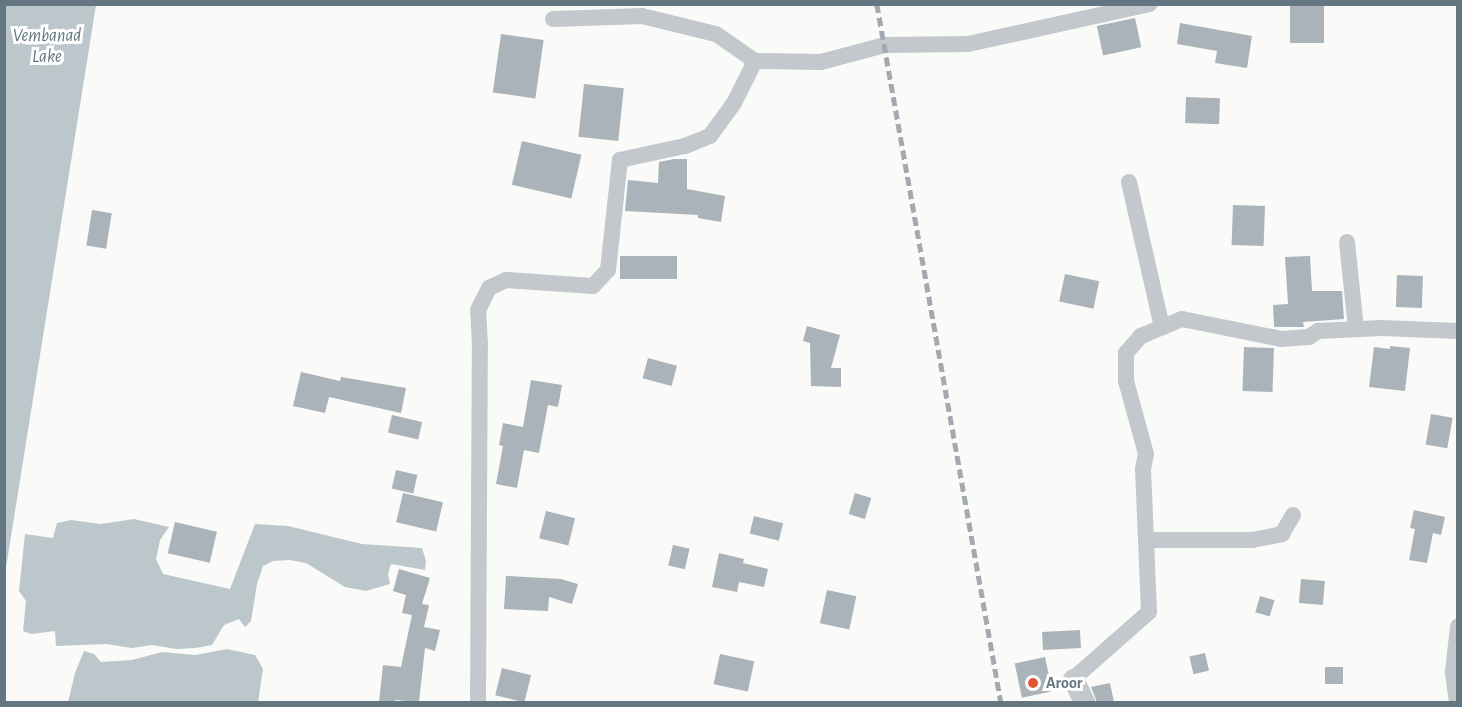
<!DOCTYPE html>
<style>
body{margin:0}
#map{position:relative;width:1462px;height:707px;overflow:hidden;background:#fafaf8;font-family:"Alegreya Sans",sans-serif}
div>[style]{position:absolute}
.water>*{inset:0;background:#bbc7cb}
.building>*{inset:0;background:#aab3b9;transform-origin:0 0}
.minor>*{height:16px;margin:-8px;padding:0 8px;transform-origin:8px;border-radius:8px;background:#c3c8cc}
.tertiary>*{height:21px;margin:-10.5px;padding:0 10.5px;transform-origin:10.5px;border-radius:10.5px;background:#c3c8cc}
.rail>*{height:4.5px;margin-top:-2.25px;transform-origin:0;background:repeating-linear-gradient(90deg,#a2aab0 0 9px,transparent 0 13.5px)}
.dots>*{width:16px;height:16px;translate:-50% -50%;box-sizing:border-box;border:3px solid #fff;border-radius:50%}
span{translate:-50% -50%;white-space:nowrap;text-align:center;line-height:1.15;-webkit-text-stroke:6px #fff;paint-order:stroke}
.poi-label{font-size:16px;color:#657683;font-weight:700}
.left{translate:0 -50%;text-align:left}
.water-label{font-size:18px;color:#60757c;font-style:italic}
.frame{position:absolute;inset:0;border:6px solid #657683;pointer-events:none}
</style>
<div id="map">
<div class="water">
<i style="clip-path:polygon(5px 4px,96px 5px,5px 574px,4px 5px)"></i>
<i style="clip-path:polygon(134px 519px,169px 527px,160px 540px,156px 559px,163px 574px,230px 589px,255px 524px,288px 526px,362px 544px,422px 548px,426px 561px,425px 570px,391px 564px,388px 574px,390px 584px,366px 591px,345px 587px,306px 563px,290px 560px,273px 561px,263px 566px,257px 584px,251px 621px,245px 627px,239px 619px,224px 625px,212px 645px,195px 648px,176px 649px,152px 645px,132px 648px,106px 644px,56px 646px,55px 631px,31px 634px,23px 631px,26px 601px,19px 591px,25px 534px,53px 538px,57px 523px,71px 520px,101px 524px)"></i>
<i style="clip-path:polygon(227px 649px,255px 655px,263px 669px,258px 702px,68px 702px,75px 673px,84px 651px,94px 654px,101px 662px,132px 660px,162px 652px,195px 655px)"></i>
</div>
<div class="building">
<i style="left:1290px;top:4px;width:34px;height:39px"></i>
<i style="left:1135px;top:18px;width:30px;height:39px;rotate:78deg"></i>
<i style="clip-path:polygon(1180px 23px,1252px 36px,1247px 68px,1215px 63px,1217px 51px,1177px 44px)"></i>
<i style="left:501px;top:34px;width:43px;height:59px;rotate:8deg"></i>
<i style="left:584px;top:84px;width:40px;height:53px;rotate:6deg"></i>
<i style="left:1186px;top:97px;width:34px;height:26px;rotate:2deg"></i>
<i style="left:522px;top:141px;width:61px;height:45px;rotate:13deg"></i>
<i style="clip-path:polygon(674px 159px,687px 159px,687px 189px,725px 196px,721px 222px,698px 218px,698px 215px,625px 211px,628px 180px,658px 183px,659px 162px)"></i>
<i style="left:1233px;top:205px;width:32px;height:40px;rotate:2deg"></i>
<i style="left:92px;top:210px;width:20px;height:36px;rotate:9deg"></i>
<i style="left:620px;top:256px;width:57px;height:23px"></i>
<i style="clip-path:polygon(1310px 256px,1312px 291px,1342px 291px,1344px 319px,1303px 322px,1304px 327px,1274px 327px,1273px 305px,1288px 304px,1285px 257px)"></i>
<i style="left:1065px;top:274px;width:35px;height:28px;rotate:12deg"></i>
<i style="left:1397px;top:275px;width:26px;height:32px;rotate:2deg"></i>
<i style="clip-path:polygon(807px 326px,840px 335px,831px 368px,841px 368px,841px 387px,811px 386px,810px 343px,803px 341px)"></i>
<i style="clip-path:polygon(1390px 346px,1410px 348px,1405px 391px,1369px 387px,1374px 347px,1390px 349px)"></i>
<i style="left:1244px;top:347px;width:30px;height:44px;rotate:2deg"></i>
<i style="left:648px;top:358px;width:30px;height:21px;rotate:15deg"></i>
<i style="clip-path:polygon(301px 372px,340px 381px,341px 377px,406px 388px,401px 413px,329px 397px,325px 413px,293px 406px)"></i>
<i style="clip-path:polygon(531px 380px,562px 385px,558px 407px,548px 405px,539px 453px,524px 450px,517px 488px,496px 484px,503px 446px,499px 445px,503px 423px,523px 427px)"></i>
<i style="left:1431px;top:414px;width:22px;height:31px;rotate:10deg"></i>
<i style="left:392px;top:415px;width:31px;height:18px;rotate:13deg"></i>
<i style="left:396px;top:470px;width:22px;height:19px;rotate:13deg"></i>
<i style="left:403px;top:493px;width:41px;height:30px;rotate:13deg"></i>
<i style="left:855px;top:493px;width:17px;height:22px;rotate:17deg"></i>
<i style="clip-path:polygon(1414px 510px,1445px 517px,1441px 535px,1433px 533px,1427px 563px,1409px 560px,1415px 529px,1410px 528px)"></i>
<i style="left:546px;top:511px;width:30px;height:28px;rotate:14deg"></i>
<i style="left:754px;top:516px;width:30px;height:18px;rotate:14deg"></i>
<i style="left:175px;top:522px;width:43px;height:32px;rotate:13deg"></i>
<i style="left:673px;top:545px;width:17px;height:21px;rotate:13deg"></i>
<i style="clip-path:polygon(719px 553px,744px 559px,743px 563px,768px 569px,764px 587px,739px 582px,737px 592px,712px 587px)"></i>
<i style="clip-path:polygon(399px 569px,430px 578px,422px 604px,429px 605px,424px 627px,440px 630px,435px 651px,425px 648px,419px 702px,395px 700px,395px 702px,379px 702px,383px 665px,401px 667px,412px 615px,402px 613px,406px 595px,393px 591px)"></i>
<i style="clip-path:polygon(506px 576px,561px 579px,578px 584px,572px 604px,549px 597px,548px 611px,504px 609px)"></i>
<i style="left:1301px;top:579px;width:24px;height:24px;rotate:5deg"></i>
<i style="left:827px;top:590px;width:30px;height:34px;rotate:12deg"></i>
<i style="left:1260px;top:596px;width:15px;height:17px;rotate:16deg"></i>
<i style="left:1080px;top:630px;width:18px;height:38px;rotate:87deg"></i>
<i style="left:1205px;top:653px;width:18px;height:16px;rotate:77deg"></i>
<i style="left:720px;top:654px;width:35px;height:31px;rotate:12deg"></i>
<i style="left:1045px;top:657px;width:35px;height:31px;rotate:78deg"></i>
<i style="left:1325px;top:667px;width:18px;height:17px"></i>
<i style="left:502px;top:668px;width:30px;height:28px;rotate:14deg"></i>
<i style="clip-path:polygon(1110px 683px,1114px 702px,1097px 702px,1091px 687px)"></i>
</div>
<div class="minor">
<i style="left:553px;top:19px;width:89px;rotate:-1.9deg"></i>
<i style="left:642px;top:16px;width:76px;rotate:13.7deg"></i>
<i style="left:716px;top:34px;width:47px;rotate:34.7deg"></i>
<i style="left:755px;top:61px;width:66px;rotate:0.9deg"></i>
<i style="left:821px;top:62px;width:66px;rotate:-14.9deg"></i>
<i style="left:885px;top:45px;width:83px;rotate:-0.7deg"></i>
<i style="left:968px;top:44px;width:186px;rotate:-12.4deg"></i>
<i style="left:1129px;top:182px;width:149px;rotate:77.2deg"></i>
<i style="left:1347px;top:242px;width:87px;rotate:84.1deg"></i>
<i style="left:1147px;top:540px;width:105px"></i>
<i style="left:1252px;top:540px;width:31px;rotate:-11deg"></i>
<i style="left:1282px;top:534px;width:22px;rotate:-60deg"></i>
<i style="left:1073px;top:679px;width:101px;rotate:-41.4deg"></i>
<i style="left:1149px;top:612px;width:143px;rotate:-92.4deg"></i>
<i style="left:1143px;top:469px;width:15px;rotate:-79deg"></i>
<i style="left:1146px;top:454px;width:76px;rotate:-105.3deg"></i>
<i style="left:1126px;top:381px;width:28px;rotate:-90deg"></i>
<i style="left:1126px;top:353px;width:23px;rotate:-49deg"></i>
<i style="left:1141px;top:336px;width:44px;rotate:-22.5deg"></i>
<i style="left:1182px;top:319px;width:101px;rotate:11.4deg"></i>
<i style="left:1281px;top:339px;width:28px;rotate:-4deg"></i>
<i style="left:1309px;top:337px;width:11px;rotate:-34deg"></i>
<i style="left:1318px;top:331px;width:63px;rotate:-2.7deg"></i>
<i style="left:1381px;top:328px;width:77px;rotate:2.2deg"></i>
<i style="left:478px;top:702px;width:357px;rotate:-89.7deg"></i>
<i style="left:480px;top:345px;width:35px;rotate:-93deg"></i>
<i style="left:478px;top:310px;width:25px;rotate:-63deg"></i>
<i style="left:489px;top:288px;width:19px;rotate:-25deg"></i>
<i style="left:506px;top:280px;width:87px;rotate:3.9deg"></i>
<i style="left:593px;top:286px;width:22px;rotate:-47deg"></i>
<i style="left:608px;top:270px;width:111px;rotate:-83.8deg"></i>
<i style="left:620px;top:160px;width:66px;rotate:-12.2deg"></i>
<i style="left:685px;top:146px;width:27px;rotate:-22deg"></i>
<i style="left:710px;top:136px;width:41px;rotate:-54deg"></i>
<i style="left:734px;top:103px;width:47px;rotate:-63.4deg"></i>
<i style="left:1457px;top:702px;width:30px;rotate:-98deg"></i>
<i style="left:1453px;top:672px;width:46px;rotate:-83.8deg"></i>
</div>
<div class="tertiary">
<i style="left:1073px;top:679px;width:25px;rotate:64deg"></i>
</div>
<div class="rail">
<i style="left:877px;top:4px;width:709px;rotate:79.93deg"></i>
</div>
<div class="dots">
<i style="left:1033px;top:683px;background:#e4572e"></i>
</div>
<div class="poi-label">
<span class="left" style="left:1046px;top:683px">Aroor</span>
</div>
<div class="water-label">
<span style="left:47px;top:47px">Vembanad<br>Lake</span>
</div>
<div class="frame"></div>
</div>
